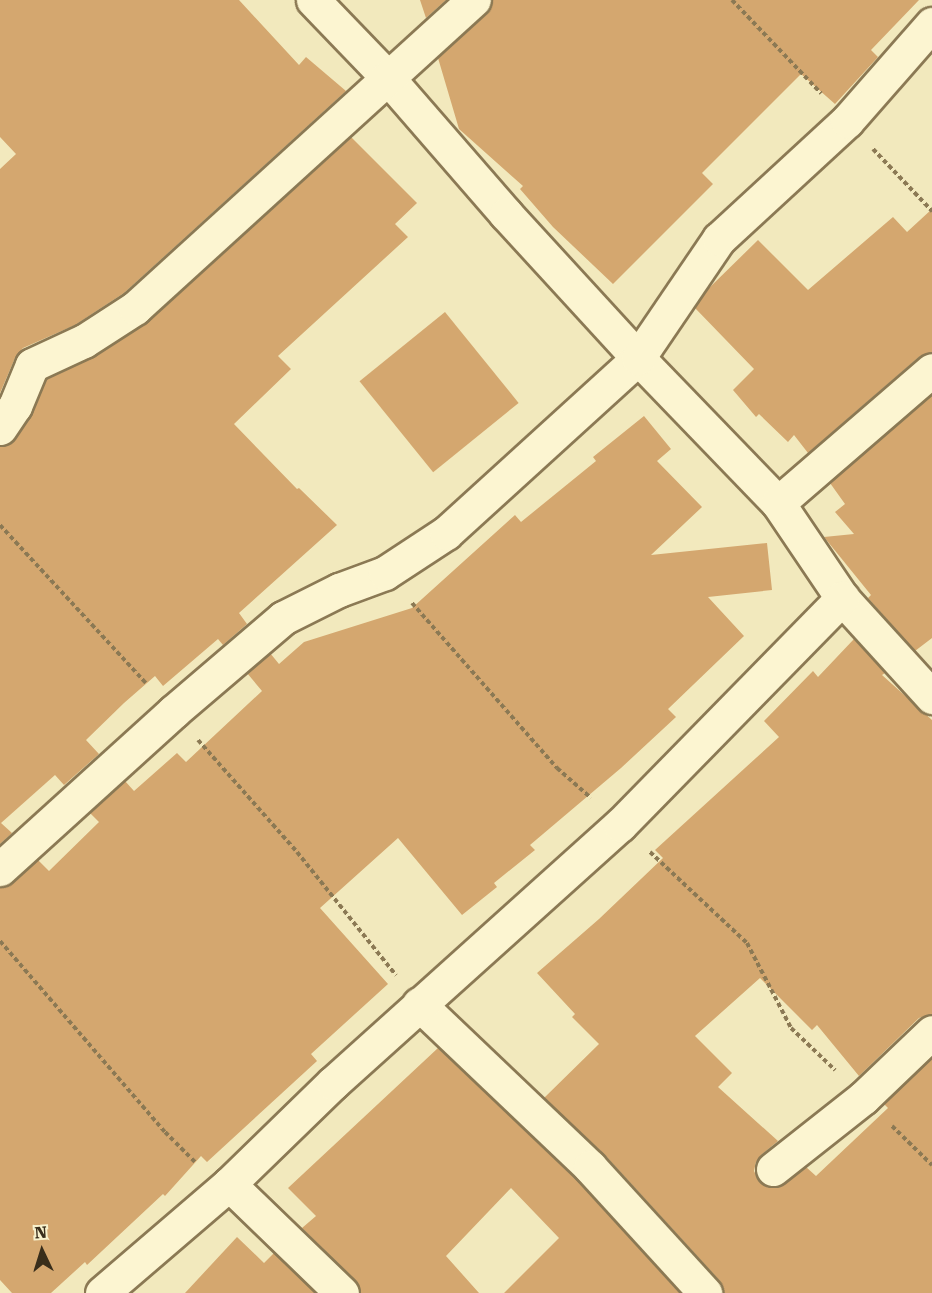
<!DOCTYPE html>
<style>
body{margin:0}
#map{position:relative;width:932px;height:1293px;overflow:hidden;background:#f2e9bd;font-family:"Roboto Serif",serif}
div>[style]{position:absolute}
.building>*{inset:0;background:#d4a76f;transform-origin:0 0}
.path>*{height:4px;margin-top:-2px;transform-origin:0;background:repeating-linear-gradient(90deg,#8b7954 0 4.5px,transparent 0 7.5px)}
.roads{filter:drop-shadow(2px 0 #8b7954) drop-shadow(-2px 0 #8b7954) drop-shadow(0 2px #8b7954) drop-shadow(0 -2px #8b7954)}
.street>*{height:33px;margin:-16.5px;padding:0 16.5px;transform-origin:16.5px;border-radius:16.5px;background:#fcf5d1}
span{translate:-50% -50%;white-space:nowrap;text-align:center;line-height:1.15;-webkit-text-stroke:4.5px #f8f2cd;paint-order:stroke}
.north{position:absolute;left:12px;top:1221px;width:60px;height:60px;-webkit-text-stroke:4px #f8f2cd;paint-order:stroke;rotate:356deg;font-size:16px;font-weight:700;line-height:24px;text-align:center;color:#392e1b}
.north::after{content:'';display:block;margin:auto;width:21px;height:27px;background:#392e1b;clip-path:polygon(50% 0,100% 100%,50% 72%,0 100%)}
</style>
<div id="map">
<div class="building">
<i style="clip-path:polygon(0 0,239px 0,299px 65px,306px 57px,346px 91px,124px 293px,75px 325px,23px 348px,15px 358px,0 393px,0 169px,16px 154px,0 137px)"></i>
<i style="clip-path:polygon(420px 0,446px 0,426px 18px)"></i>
<i style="clip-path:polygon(492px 0,919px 0,871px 50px,878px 57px,835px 104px,801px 74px,702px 173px,713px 184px,613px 284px,553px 227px,520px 189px,523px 186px,459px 129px,438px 58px,487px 14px)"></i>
<i style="clip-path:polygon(351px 137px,417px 203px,395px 224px,408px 237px,278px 356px,291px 369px,234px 424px,297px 489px,299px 488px,337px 525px,239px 613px,247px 624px,223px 645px,218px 639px,163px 686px,155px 676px,124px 703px,86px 740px,99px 754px,64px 785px,55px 775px,1px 823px,12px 833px,0 844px,0 447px,9px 445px,15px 439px,32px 413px,47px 379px,94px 357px,148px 322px)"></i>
<i style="clip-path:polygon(932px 209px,932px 352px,920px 356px,808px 453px,794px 435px,788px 442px,759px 414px,756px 417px,733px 390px,754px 369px,695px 308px,707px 290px,758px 240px,808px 290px,893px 217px,907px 232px)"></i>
<i style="left:445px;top:312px;width:117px;height:110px;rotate:51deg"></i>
<i style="clip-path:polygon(932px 395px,932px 638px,915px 651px,868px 598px,871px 595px,824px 537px,854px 534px,835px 512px,845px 504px,830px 483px)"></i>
<i style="clip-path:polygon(644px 416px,671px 449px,657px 461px,702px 507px,651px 555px,767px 543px,772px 590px,708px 597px,744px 636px,668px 709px,676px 717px,621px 768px,530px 845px,535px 850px,494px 883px,497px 887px,462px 915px,398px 838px,320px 908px,388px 984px,311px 1054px,317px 1061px,207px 1162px,201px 1156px,165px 1196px,163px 1194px,87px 1265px,85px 1262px,51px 1293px,12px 1293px,0 1280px,0 887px,13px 883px,38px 860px,49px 871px,99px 822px,90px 813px,125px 781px,134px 791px,177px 753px,186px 762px,262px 691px,247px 673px,270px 653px,279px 664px,304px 642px,412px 608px,515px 515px,521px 522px,596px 461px,593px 457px)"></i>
<i style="clip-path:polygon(854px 639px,885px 673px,882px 675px,932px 720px,932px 1014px,919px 1018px,859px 1076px,817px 1025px,812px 1030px,760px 978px,695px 1036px,732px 1073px,718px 1087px,778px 1141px,761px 1155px,756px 1162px,754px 1171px,759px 1181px,767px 1187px,775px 1188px,785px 1184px,806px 1167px,816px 1176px,888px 1108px,884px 1104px,932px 1058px,932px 1293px,723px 1293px,719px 1280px,604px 1154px,544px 1098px,599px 1044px,572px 1017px,575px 1014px,537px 973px,599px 919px,663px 858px,655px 850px,779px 737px,764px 721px,813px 671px,818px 677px)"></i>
<i style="clip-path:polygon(438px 1048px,577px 1180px,680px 1293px,504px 1293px,559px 1238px,511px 1188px,446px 1256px,479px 1293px,360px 1293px,355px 1280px,302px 1228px,316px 1216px,288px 1188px)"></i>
<i style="clip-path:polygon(237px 1237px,264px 1263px,274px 1253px,315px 1293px,185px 1293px)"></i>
</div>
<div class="path">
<i style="left:732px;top:0;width:129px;rotate:46.3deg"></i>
<i style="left:873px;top:149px;width:86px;rotate:46.4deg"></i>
<i style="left:0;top:525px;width:215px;rotate:47.3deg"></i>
<i style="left:412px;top:603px;width:220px;rotate:48.7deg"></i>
<i style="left:557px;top:768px;width:45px;rotate:41.4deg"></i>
<i style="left:198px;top:740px;width:149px;rotate:48.5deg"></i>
<i style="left:297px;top:852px;width:158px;rotate:51.2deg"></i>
<i style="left:650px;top:852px;width:133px;rotate:43.2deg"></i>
<i style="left:747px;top:943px;width:96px;rotate:62.6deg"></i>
<i style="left:791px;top:1028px;width:61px;rotate:43.7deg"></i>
<i style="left:0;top:941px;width:252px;rotate:49.2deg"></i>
<i style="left:165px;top:1132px;width:44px;rotate:45deg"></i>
<i style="left:892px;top:1126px;width:56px;rotate:44.3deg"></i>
</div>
<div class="roads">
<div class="street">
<i style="left:313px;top:0;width:107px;rotate:46.1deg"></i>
<i style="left:387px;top:77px;width:181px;rotate:49deg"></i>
<i style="left:506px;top:214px;width:195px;rotate:47.5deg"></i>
<i style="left:638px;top:358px;width:202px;rotate:46deg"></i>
<i style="left:778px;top:503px;width:115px;rotate:56deg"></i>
<i style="left:842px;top:598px;width:134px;rotate:47.7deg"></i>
<i style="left:0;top:428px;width:27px;rotate:-56deg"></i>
<i style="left:15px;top:406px;width:44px;rotate:-67.5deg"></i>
<i style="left:32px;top:365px;width:57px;rotate:-24.8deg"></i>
<i style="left:84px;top:341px;width:61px;rotate:-32.9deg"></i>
<i style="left:135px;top:308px;width:458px;rotate:-42.3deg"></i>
<i style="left:778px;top:503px;width:203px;rotate:-40.8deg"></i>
<i style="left:0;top:869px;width:234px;rotate:-42.2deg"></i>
<i style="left:173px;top:712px;width:145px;rotate:-40.5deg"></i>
<i style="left:283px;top:618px;width:63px;rotate:-26.6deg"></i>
<i style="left:339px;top:590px;width:49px;rotate:-20.3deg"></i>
<i style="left:385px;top:573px;width:73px;rotate:-33.3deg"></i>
<i style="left:446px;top:533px;width:260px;rotate:-42.3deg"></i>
<i style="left:638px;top:358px;width:144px;rotate:-55.8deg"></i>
<i style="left:719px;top:239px;width:174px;rotate:-42.7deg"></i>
<i style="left:847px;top:121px;width:129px;rotate:-48.8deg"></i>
<i style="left:419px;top:1004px;width:236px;rotate:43.6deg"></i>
<i style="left:590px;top:1167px;width:171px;rotate:47.6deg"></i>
<i style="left:773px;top:1169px;width:115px;rotate:-38.3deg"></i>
<i style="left:863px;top:1098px;width:95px;rotate:-43.7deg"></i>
<i style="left:229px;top:1184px;width:157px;rotate:44deg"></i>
<i style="left:102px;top:1293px;width:167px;rotate:-40.6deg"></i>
<i style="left:229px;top:1184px;width:145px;rotate:-44.2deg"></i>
<i style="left:333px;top:1083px;width:386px;rotate:-42deg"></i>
<i style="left:620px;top:825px;width:318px;rotate:-45.6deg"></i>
</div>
</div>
<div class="north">N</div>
</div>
